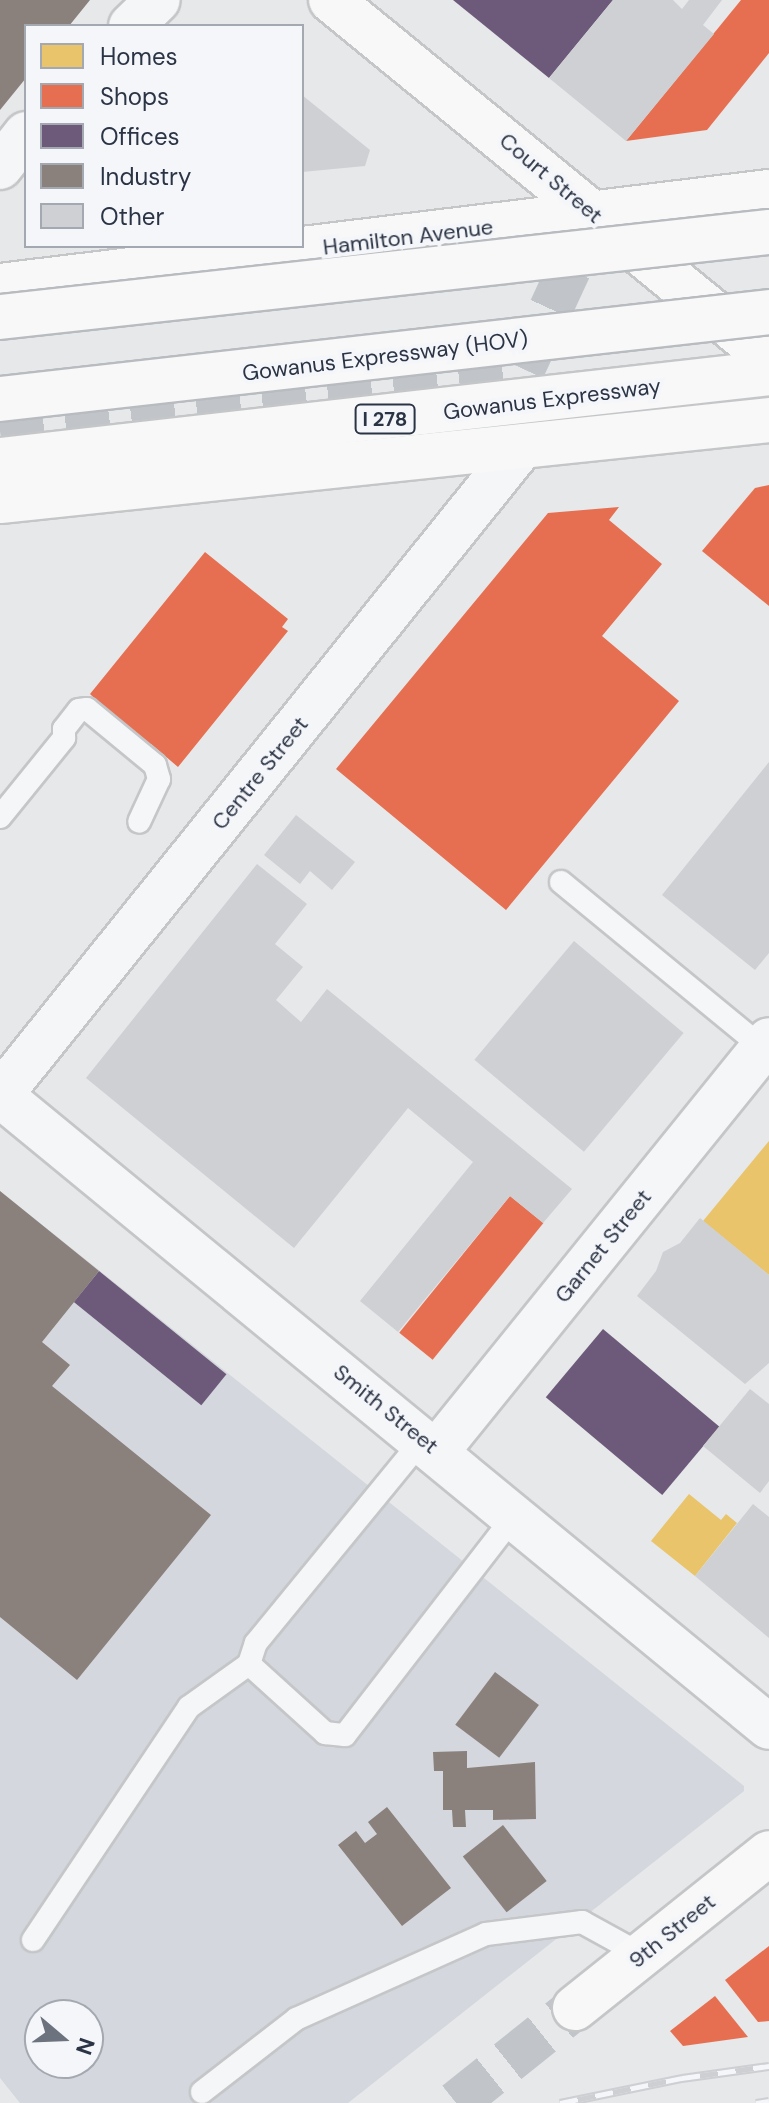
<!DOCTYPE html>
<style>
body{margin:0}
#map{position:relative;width:769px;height:2103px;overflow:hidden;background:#e6e8ea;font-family:"DM Sans",sans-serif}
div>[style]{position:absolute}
.built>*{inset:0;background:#d4d7dd}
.homes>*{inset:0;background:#e9c46a}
.shops>*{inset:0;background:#e76f51;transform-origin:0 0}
.offices>*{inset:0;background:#6d597a;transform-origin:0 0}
.industry>*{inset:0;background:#8a817c;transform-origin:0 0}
.building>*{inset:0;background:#ced0d3;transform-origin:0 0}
.secondary-tunnel>*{height:44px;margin-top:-22px;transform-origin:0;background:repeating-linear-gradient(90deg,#c1c4c9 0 44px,transparent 0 66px)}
.roads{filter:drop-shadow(2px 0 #c4c6c8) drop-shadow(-2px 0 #c4c6c8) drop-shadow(0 2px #c4c6c8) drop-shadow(0 -2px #c4c6c8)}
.service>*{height:22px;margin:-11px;padding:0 11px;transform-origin:11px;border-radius:11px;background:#f5f6f7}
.minor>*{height:44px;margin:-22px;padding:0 22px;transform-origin:22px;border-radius:22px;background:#f5f6f7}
.tertiary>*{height:44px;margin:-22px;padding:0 22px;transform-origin:22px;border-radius:22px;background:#f5f6f7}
.secondary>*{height:44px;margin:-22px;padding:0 22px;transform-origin:22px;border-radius:22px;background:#f8f8f8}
.motorway>*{height:44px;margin:-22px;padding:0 22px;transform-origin:22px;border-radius:22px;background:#f8f8f8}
.rail>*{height:9px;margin-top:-4.5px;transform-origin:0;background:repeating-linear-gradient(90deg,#f4f6f9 0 18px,#cecfd2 0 36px);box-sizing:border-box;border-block:2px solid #cecfd2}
.bridges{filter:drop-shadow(2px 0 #b8bbbf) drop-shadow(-2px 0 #b8bbbf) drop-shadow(0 2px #b8bbbf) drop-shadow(0 -2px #b8bbbf)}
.motorway-bridge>*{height:44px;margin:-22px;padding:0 22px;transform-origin:22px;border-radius:22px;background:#f8f8f8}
span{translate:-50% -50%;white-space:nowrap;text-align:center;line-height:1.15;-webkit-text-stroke:8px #f4f6f9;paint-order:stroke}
.shield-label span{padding:2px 6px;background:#f4f6f9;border:2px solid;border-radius:6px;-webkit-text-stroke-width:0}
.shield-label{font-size:20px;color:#2b3445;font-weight:700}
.street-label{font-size:22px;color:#2b3445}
.legend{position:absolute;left:24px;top:24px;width:280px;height:224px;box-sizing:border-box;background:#f4f6f9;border:2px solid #a4a8b1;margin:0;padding:10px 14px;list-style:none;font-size:24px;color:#2b3445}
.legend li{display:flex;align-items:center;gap:16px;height:40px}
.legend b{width:40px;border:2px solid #a4a8b1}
.north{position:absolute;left:24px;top:1999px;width:80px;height:80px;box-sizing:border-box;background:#f4f6f9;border:2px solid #a4a8b1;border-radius:50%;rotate:109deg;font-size:22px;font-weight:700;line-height:32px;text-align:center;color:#2b3445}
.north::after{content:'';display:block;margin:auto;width:28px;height:36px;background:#6c737f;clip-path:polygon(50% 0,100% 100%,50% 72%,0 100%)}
</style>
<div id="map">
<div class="built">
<i style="clip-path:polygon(evenodd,0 1191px,744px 1786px,744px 1791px,348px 2103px,20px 2103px,0 2078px,0 1191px,40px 2015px,88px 2015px,88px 2063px,40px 2063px,40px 2015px)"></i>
</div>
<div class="homes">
<i style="clip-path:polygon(769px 1141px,769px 1275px,703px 1221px)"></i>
<i style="clip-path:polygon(689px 1494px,721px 1520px,726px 1514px,737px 1523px,695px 1576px,651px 1541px)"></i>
</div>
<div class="shops">
<i style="clip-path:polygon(741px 0,769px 0,769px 53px,707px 130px,626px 141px)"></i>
<i style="clip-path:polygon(769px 485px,769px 606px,702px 551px,755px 488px)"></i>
<i style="clip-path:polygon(619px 507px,609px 520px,662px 564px,602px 636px,679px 701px,506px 910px,336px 769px,548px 513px)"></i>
<i style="clip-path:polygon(205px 552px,288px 619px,282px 627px,288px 631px,178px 767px,151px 744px,147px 749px,90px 694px)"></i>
<i style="left:510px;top:1196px;width:43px;height:176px;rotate:39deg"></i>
<i style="clip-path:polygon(769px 1946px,769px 2021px,758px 2022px,725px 1980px)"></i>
<i style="clip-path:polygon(715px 1996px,748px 2037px,683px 2046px,670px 2031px)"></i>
</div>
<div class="offices">
<i style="clip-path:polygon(453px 0,613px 0,549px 78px)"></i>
<i style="left:99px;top:1271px;width:164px;height:40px;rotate:39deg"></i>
<i style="left:603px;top:1329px;width:152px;height:89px;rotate:40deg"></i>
</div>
<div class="industry">
<i style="clip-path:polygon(0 0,90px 0,69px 26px,26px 26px,26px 78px,0 110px)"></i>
<i style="clip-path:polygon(0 1191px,99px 1271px,42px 1342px,70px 1365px,52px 1386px,211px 1515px,77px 1680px,0 1617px)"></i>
<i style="left:495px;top:1672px;width:55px;height:66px;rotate:37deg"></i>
<i style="clip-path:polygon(467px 1751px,467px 1768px,535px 1762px,536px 1819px,493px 1820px,493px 1810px,465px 1810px,466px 1827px,453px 1827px,452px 1810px,443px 1810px,443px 1771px,434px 1771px,433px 1752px)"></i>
<i style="clip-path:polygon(387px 1807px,451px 1888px,402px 1926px,338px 1845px,356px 1831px,365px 1843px,377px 1834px,368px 1822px)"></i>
<i style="left:503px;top:1825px;width:71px;height:51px;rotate:52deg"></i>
</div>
<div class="building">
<i style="clip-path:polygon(613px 0,673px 0,682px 9px,689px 0,722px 0,703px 25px,714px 34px,626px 141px,549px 78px)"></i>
<i style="clip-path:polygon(302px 95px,370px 150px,365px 166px,302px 172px)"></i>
<i style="clip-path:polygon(769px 762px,769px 953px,755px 970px,662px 895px)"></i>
<i style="clip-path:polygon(296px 815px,355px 862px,332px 890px,310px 871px,300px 884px,264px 855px)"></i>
<i style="clip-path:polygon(257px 864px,307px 904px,275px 944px,303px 967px,276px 1000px,301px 1022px,327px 989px,572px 1189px,543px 1223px,510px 1196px,398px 1332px,360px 1301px,473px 1162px,408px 1108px,294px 1248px,86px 1078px)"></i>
<i style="left:574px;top:941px;width:143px;height:155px;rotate:40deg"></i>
<i style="clip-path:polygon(700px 1218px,769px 1275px,769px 1363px,745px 1384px,637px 1296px,656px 1271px,663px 1252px,680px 1243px)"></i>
<i style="clip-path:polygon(750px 1389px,769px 1404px,769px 1481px,760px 1493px,703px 1446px)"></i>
<i style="clip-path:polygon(753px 1504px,769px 1517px,769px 1638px,695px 1576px)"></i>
</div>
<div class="secondary-tunnel">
<i style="left:0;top:431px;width:527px;rotate:-6.76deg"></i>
<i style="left:523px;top:369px;width:160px;rotate:-65.2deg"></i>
<i style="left:456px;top:2103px;width:152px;rotate:-38.6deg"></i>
</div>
<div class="roads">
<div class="service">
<i style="left:0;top:817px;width:102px;rotate:-51deg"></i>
<i style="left:64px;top:738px;width:9px;rotate:-90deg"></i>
<i style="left:64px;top:729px;width:24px;rotate:-52deg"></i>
<i style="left:79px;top:710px;width:8px;rotate:-7deg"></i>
<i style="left:87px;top:709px;width:88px;rotate:39.5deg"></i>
<i style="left:155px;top:765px;width:15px;rotate:74deg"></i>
<i style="left:159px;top:779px;width:47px;rotate:114.9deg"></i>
<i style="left:561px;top:882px;width:261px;rotate:39.4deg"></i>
<i style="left:249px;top:1664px;width:103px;rotate:42.2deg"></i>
<i style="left:325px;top:1733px;width:20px;rotate:6deg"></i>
<i style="left:345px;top:1735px;width:278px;rotate:-52.3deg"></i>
<i style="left:33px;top:1940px;width:280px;rotate:-56.2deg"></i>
<i style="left:189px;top:1707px;width:74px;rotate:-35.6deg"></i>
<i style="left:249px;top:1664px;width:22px;rotate:-72deg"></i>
<i style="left:256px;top:1643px;width:264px;rotate:-50.7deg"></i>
<i style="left:202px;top:2092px;width:119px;rotate:-37.8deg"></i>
<i style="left:296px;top:2019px;width:208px;rotate:-24.1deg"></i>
<i style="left:486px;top:1934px;width:97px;rotate:-7.1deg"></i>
<i style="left:582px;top:1922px;width:68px;rotate:28.8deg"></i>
</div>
<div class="minor">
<i style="left:131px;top:26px;width:37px;rotate:-44deg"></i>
<i style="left:0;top:167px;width:42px;rotate:-51.8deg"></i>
<i style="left:0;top:1095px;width:828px;rotate:-51.18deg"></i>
<i style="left:437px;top:1451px;width:528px;rotate:-51.07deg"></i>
</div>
<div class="tertiary">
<i style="left:0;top:1095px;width:995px;rotate:39.41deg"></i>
</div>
<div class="secondary">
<i style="left:331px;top:0;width:566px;rotate:39.26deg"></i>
<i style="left:0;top:286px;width:775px;rotate:-6.97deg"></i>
<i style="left:0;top:501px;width:773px;rotate:-6.01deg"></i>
<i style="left:575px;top:2008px;width:248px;rotate:-38.6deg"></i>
</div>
<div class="motorway">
<i style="left:0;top:460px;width:774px;rotate:-6.45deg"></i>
</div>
</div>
<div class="rail">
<i style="left:560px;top:2103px;width:125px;rotate:-11.6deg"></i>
<i style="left:682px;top:2078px;width:88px;rotate:-7.9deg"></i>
<i style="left:756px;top:2103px;width:13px;rotate:-9deg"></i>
</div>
<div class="bridges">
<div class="motorway-bridge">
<i style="left:0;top:317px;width:774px;rotate:-6.31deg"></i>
<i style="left:0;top:399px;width:774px;rotate:-6.45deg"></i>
</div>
</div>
<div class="shield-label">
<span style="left:385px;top:419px">I 278</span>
</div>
<div class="street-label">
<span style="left:551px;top:178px;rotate:40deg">Court Street</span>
<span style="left:408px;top:237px;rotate:-7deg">Hamilton Avenue</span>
<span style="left:385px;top:356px;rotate:-7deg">Gowanus Expressway (HOV)</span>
<span style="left:552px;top:399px;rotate:-7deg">Gowanus Expressway</span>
<span style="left:260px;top:773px;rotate:-51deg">Centre Street</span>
<span style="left:603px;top:1246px;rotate:-51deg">Garnet Street</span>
<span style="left:386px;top:1409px;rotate:39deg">Smith Street</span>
<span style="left:672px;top:1931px;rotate:-39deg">9th Street</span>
</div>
<ul class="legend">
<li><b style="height:22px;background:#e9c46a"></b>Homes</li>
<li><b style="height:22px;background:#e76f51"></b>Shops</li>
<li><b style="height:22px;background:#6d597a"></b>Offices</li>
<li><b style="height:22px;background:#8a817c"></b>Industry</li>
<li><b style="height:22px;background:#ced0d3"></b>Other</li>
</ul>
<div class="north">N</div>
</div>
